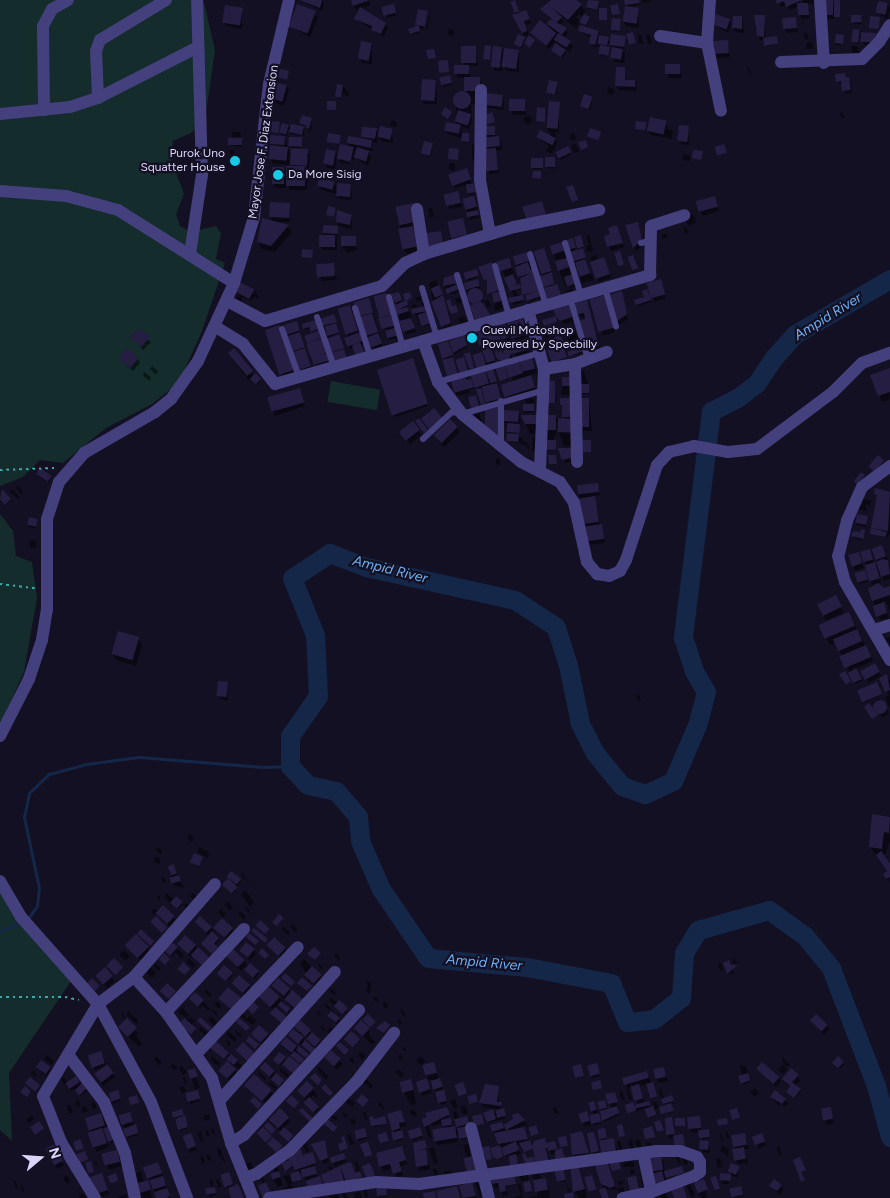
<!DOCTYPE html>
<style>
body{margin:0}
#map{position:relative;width:890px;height:1198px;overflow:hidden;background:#141023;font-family:Figtree,sans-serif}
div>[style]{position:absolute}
.green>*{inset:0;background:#142c2c;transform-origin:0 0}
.shadow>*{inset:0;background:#0007;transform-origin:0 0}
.round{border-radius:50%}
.stream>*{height:3px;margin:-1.5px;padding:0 1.5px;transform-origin:1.5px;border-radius:1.5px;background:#142748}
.river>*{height:19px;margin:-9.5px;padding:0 9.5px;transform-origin:9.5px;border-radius:9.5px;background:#142748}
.building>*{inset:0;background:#261e42;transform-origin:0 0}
.path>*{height:2px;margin-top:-1px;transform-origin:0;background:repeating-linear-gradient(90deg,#39aba8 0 2.5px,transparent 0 6.5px)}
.service>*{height:6px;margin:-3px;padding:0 3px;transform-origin:3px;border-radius:3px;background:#443f7d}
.minor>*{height:12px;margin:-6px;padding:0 6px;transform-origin:6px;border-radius:6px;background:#443f7d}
.tertiary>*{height:12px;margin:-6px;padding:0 6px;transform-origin:6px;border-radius:6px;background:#443f7d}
.dots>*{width:14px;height:14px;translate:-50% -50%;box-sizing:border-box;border:2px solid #141023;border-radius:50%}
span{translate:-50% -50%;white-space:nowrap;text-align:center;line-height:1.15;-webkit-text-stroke:4.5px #141023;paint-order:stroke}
.street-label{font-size:12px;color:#dbd5fb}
.poi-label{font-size:12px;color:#dbd5fb}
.right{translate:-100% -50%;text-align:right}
.left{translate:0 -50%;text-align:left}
.water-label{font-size:14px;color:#6cb0f2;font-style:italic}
.north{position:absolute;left:15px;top:1133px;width:50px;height:50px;-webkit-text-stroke:4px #141023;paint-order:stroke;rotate:72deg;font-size:14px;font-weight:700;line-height:20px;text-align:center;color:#dbd5fb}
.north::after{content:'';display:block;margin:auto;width:18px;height:22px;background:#dbd5fb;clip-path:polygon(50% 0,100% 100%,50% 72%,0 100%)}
</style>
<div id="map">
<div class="green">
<i style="clip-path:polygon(0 0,199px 0,204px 3px,215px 50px,205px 119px,191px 133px,173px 141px,171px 159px,184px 194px,176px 214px,180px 226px,191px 232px,216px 226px,221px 233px,216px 259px,225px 263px,202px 331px,184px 371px,171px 389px,152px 404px,106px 428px,63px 463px,40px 460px,23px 477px,0 486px)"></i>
<i style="left:331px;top:381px;width:50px;height:21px;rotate:10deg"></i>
<i style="clip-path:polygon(0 514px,13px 531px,16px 556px,32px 562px,37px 598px,24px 672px,0 725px)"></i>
<i style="clip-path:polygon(0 890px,71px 981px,9px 1073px,12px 1141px,0 1130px)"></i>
</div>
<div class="shadow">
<i style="clip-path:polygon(299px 0,322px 0,324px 3px,322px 11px)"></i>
<i style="clip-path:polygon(352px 0,369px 0,371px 5px,356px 10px)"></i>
<i style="clip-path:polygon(evenodd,551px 0,574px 0,585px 10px,583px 15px,590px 19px,587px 26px,580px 21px,576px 28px,560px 16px,563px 22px,560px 25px,568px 33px,564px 38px,573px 46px,570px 52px,564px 48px,566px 52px,563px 58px,553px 52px,557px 44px,555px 41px,549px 49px,532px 32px,552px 31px,548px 24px,551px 20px,541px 9px,551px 0,579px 14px,583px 17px,581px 22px,576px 17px,579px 14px)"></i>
<i style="clip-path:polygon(589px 0,599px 2px,598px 11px,588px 8px)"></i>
<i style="clip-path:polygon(626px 0,639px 0,640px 5px,627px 7px)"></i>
<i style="clip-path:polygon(642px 0,651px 0,651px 2px,643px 3px)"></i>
<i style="clip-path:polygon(777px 0,799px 0,800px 4px,804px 4px,802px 0,816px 0,816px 4px,807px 3px,810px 18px,801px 19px,799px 6px,790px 10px,787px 5px,781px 7px)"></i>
<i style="clip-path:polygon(832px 1px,835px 7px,834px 19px,827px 19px,825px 15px)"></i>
<i style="clip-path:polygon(879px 2px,887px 4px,890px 8px,888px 19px,877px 13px)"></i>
<i style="clip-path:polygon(511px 3px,515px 3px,519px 14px,528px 15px,531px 23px,525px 25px,529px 35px,525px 37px)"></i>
<i style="clip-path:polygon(298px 5px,318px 17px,310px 37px,290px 26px)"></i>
<i style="clip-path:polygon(394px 7px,396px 15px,387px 18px,386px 16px)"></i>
<i style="clip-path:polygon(242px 9px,242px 29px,226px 26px,223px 22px)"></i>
<i style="clip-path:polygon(638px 10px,639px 28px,626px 26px,624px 22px)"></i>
<i style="clip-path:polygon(427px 12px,424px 29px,419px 29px,420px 33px,412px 35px,409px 30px,418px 27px,416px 24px)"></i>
<i style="clip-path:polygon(429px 15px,430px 17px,427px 30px,426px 30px)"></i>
<i style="clip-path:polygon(755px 16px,764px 16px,766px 39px,777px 38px,778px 45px,766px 46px,764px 40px,760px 40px,755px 28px)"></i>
<i style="clip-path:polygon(861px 16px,862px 24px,853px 24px,852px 23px)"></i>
<i style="clip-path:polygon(742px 18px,744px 33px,736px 32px,733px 28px)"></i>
<i style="clip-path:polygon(356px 19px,385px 24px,388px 28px,383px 37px)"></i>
<i style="clip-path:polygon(783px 19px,795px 19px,798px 32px,786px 33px)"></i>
<i style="clip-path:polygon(620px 20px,620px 32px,612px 31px,611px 30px)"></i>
<i style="clip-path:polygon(729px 20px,731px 24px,728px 33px,713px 24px)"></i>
<i style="clip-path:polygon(449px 29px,454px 31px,453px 36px,448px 34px)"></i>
<i style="clip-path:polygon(579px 31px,598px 32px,610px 42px,626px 37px,624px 49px,622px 48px,625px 54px,624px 63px,614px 62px,613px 47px,608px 43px,608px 57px,600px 55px,601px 46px,593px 47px,592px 38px)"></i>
<i style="clip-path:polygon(859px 31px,875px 34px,877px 46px,864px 45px,860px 38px,859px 44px,854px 43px)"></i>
<i style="clip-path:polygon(804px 33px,807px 33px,809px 39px,805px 40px)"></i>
<i style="clip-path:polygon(638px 34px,641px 35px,643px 44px,639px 43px)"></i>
<i style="clip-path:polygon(649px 34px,652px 43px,648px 44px,646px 35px)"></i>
<i style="left:837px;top:35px;width:6px;height:10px;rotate:9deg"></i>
<i style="clip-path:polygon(525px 38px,526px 41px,534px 41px,531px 48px,524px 42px,522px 48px,516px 45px)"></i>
<i class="round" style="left:805.5px;top:41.5px;width:7px;height:7px"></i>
<i style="clip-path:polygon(727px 42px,730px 57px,717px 58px,714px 54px)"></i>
<i style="clip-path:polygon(372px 44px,372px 64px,362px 63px,360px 59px)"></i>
<i style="clip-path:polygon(851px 46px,858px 46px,859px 53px,852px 53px)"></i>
<i style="clip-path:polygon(475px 47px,478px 66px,468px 66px,471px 78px,479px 78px,481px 82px,481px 95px,479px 105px,471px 103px,472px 119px,469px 129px,460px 126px,462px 134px,469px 136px,469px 143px,463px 142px,462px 138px,448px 134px,445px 130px,458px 126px,455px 121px,458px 92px,467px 93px,466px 77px,458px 78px,456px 74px,465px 66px,463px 62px)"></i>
<i style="clip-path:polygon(502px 48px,505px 54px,519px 51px,519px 72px,506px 71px,503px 66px,503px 71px,495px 71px,493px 67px)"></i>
<i style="clip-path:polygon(679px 65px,682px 78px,669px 78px,667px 74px)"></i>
<i style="clip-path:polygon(624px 68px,626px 81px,635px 81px,637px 91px,619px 90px,616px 86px)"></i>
<i style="clip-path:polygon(747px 68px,749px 68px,751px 75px,750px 75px)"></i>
<i style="clip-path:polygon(845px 74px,851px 82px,852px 93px,846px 94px,843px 85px,837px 81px)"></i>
<i style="clip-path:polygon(450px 78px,452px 85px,443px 87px,442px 86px)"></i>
<i style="clip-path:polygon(436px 81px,437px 104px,424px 104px,422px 99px)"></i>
<i style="clip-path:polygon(557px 83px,557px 95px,550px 94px,549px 93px)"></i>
<i style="clip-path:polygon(286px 86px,289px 90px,284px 106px,274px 102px,272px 98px)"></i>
<i style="clip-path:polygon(342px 86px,349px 92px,348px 97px,342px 93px,341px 99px,338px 98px)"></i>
<i style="clip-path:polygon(609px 87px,615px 90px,612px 96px,607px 93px)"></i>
<i style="clip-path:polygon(503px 96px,504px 110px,488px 108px,485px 104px)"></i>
<i style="clip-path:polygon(592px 98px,591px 110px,583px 108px,582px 106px)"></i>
<i style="clip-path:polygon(524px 100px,526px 115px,513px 115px,511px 110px)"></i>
<i style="clip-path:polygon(559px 103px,559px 133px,555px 132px,557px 143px,552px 154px,546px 151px,549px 146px,537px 137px,552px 137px,547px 128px)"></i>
<i style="clip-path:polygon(841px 112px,845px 118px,843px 119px,839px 114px)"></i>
<i class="round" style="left:524px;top:116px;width:8px;height:8px"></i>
<i style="clip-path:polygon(312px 119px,311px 132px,305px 128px,303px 136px,291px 134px,288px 129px,287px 136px,283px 135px,290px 153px,289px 165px,272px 163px,271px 143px,283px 137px,281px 133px,288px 126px,291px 130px,303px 127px,301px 123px)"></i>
<i style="clip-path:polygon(392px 120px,397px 123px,396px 128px,390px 125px)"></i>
<i style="clip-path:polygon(666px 122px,668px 129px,673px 131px,672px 139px,651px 135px,648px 131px)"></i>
<i style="clip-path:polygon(688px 127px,689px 145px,681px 144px,679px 140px)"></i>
<i style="clip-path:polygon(495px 129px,495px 137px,501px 141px,502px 150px,496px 150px,499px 173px,489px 174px,486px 134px)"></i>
<i style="clip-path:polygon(376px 130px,379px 135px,392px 130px,393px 143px,381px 141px,378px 135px,377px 143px,372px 142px,373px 151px,367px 150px,371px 156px,368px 166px,355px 158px,354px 161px,340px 158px,353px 165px,341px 163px,337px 156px,335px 169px,327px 168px,325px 164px,335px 152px,339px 158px,350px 148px,348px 143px,364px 140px,362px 137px)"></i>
<i style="clip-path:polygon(232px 132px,240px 132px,241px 137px,233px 137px)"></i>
<i style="clip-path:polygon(574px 133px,576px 139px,572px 141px,569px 135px)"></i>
<i style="clip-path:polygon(340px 136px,340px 145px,328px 141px)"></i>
<i style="clip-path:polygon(301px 138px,302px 150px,310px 154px,307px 190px,290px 190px,286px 183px,286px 188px,276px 188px,274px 184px,283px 168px,287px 175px,293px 168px,292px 147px,289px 146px)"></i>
<i style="clip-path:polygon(241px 140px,242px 147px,229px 145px)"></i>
<i style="clip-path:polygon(432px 144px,431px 157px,423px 155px,423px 153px)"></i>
<i style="clip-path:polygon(472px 144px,478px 144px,474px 163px,472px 158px)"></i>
<i style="clip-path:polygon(575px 144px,579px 151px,574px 153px,571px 146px)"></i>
<i style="left:568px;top:148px;width:7px;height:12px;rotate:63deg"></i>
<i style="clip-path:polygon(229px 150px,233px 150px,239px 166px,235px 167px)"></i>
<i style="clip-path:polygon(683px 154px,690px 155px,690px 161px,683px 160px)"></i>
<i style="clip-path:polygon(555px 158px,555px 169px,547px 168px,546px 167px)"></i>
<i style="clip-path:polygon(543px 161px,543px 169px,533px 169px,532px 168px)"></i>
<i style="clip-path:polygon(449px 163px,455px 164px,455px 171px,449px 169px)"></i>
<i style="clip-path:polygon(467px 169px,472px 185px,480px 193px,469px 195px,467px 185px,455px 188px,453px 184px)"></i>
<i style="clip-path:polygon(334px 183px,338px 189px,351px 185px,352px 200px,339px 199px,337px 194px,321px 190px,319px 186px)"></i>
<i style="clip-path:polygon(458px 192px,462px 207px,449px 209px,447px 205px)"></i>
<i style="clip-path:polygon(474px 197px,479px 217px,470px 220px,463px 200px)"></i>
<i style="clip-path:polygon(716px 201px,719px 211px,703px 216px,701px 212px)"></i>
<i style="clip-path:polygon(289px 205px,290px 222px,273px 222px,270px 216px)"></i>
<i style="clip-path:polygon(397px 208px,419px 226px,412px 228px,419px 251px,407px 254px,404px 250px)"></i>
<i style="left:432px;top:208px;width:9px;height:4px;rotate:77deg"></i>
<i style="left:693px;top:214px;width:9px;height:9px;rotate:69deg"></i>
<i style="clip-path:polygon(352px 216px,352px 229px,339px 226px,337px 222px)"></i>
<i style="clip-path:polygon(263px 220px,288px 226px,292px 232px,275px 252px,262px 249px,258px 242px)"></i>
<i style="clip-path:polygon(626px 226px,639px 228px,643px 245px,636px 251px)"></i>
<i style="clip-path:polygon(337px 227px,337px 250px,323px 250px,320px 246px,326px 236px,323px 233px)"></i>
<i style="clip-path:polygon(686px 227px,688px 233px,686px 234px,683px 228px)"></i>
<i style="clip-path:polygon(619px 231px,624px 247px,611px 251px,605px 237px)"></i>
<i style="clip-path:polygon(666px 234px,668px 238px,662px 239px,661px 235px)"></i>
<i style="clip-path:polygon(589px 235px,593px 251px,588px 252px,586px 246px,589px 245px,586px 236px)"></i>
<i style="clip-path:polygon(355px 237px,357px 250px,347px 253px,342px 246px)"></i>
<i style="clip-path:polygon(581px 238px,586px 263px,594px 280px,582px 283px,570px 250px,573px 241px,576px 252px,580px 251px)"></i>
<i style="clip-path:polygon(evenodd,562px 245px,576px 286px,572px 287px,575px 294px,568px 295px,551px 246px,562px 245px,566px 276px,571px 289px,567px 290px,563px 277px,566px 276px)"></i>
<i style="clip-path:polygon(546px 253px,554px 280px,550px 279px,561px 296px,551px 302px,542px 274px)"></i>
<i style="clip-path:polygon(596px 255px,598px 261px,604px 259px,611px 278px,599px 282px,590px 258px)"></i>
<i style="clip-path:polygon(514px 257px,529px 257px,541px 298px,529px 302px,522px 291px)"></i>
<i style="clip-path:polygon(499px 262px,510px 263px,520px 290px,515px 290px,524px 302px,513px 305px,513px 294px)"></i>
<i style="clip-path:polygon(491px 264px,504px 308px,495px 311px,493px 294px,488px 293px,488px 280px,480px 267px)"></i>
<i style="clip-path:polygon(333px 265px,337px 280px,321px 281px,318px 266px)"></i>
<i style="clip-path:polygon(477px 272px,479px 277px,468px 281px,467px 280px)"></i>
<i class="round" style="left:444px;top:278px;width:16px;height:16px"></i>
<i style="clip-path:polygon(436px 280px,451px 319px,451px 325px,443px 328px,437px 318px,429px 283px)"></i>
<i style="clip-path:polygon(479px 282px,483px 301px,488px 300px,491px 306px,487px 307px,485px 301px,473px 306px,467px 294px,467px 290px)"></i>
<i style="clip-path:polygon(662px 285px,666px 298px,655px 302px,653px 298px)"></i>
<i style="clip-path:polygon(253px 289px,259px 297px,257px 299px,255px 296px,252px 301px,242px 297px,242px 302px,235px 298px,240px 297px,237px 292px)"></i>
<i style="clip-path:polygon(621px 292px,628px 319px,619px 325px,617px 321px)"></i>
<i style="clip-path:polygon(648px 292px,651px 302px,638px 306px,636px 301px,645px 298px)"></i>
<i style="clip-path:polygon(385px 295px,397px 338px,389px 340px,381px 318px)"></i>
<i style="clip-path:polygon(399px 295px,402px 303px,407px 303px,416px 332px,406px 335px,395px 306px)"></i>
<i style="clip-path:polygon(421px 296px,422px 300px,417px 302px,415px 298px)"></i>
<i style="clip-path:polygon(462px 297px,463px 302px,457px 304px,455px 299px)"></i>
<i style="clip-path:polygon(592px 300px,606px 301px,615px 332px,603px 336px)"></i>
<i style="clip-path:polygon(586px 301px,601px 350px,590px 353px,587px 320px,577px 314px)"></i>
<i style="clip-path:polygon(424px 302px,430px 325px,422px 327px,411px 306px,416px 304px,418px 309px,423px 308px,421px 303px)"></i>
<i style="clip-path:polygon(371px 304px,383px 348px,373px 351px,359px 316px)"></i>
<i style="clip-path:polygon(350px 306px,364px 344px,350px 349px,347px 334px)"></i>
<i style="clip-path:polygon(555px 310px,570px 310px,574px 321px,563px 324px)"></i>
<i style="clip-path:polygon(464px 316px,467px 322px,460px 324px,458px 318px)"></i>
<i style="clip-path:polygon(335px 317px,335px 324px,344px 352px,334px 353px,323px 326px)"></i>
<i style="clip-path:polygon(556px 319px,557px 323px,554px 324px,566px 358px,553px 363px,548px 350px,555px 343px,550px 336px,545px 338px,541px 329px)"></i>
<i style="clip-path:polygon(316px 321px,329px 363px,317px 367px,305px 336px,313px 334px,311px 328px,305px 330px,303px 325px)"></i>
<i style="clip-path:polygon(505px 325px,511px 341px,490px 348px,496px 365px,477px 368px,481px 353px,486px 361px,480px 346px)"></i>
<i style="clip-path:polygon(524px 325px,529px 338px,524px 340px,530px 354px,516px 358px,514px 338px)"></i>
<i style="left:279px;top:326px;width:54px;height:13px;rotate:71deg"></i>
<i style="clip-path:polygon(285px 326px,299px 327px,312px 370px,302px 374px)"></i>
<i style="clip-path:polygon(575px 330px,583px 353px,571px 356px,565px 333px)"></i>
<i style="clip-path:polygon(135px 332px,151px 342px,143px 350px,131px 336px)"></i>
<i style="clip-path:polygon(470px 336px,472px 336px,475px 343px,473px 344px)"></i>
<i style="clip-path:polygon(464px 338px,467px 347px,455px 354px,453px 350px)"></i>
<i style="clip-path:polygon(448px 342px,460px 379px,464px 359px,468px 366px,470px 374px,463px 376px,466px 382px,472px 382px,474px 388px,469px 390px,470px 393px,457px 396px,455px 392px,444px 358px)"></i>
<i style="clip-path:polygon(508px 346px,512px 358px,509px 365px,532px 359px,537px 373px,530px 375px,536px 391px,509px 400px,507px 396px,513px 382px,506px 364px,503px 366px,508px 380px,501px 380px,496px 349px,502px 347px,507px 354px)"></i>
<i style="clip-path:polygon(119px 358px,138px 359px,140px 363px,133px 371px)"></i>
<i style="clip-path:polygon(231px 358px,260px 379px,258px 385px,249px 380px)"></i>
<i style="clip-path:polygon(413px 361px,428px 406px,395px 417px,394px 415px)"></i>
<i style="clip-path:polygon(152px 366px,158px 371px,156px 375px,150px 369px)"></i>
<i style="clip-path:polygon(890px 369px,890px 399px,883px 402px,879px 396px)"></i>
<i style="clip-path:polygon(583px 370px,589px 386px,589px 394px,579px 394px,578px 371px)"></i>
<i style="clip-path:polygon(144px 372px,151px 377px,150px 381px,143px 376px)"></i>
<i style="clip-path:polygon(484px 372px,489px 380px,494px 372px,503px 403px,490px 407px,484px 389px,481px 390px,485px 405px,483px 406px,476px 387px)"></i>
<i style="clip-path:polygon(575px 380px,574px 394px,561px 395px,563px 386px)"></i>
<i style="clip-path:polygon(554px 383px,556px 402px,545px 404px)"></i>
<i style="clip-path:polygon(301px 393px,305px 406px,275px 416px,268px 399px)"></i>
<i style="clip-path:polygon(525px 399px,534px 399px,535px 403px,526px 403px)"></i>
<i style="clip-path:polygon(572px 399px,576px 446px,564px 446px,558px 430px,554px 439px,556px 451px,547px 451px,544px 430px,556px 417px,564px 420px,561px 404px)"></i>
<i style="clip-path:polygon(589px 399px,592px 431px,583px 431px,581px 427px)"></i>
<i style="left:524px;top:406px;width:10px;height:7px"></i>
<i style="clip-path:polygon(519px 412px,521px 425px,517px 434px,529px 445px,529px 451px,526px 445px,508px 441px,505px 421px)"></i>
<i style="left:479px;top:413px;width:9px;height:6px;rotate:69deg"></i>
<i style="clip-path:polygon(536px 416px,538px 433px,530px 434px,526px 424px)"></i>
<i style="clip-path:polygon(450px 420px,460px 432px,444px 447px,435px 436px)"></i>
<i style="clip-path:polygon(419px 431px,421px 435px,410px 444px,404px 437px)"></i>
<i style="clip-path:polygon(533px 437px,538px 437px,538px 452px,532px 450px)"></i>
<i style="clip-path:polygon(560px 449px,577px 461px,565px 463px)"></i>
<i style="clip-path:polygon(496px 458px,500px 460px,500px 466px,496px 464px)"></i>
<i style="clip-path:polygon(40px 470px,51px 477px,49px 483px,38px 476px)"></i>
<i style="clip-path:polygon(597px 485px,600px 495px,594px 496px,605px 543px,588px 545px,579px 494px)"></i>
<i style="left:18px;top:486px;width:8px;height:3px;rotate:50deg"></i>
<i style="left:12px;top:489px;width:11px;height:3px;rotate:45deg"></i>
<i style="clip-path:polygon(2px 490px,11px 501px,6px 505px,0 498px)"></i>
<i style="clip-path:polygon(876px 490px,890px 493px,890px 534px,887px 538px,871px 533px,878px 496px)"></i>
<i style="clip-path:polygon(861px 498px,871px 501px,870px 505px,865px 504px,867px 511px,858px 509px,858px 504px,863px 505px)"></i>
<i style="clip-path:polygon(867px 517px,866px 527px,857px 525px,856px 523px)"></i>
<i style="clip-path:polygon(37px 520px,36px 528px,29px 527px,28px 525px)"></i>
<i style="clip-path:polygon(854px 532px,865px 532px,864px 540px,854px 538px)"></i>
<i style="clip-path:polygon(29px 540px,36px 541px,36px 548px,30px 547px)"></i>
<i style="clip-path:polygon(884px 550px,890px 565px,890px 579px,884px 581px,880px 573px,881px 582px,872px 585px,866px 567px,855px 571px,853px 567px,860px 557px,863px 567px,867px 566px,865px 562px,871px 555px,874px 564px,879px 563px,876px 559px)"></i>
<i style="clip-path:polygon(865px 573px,868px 582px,859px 584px,855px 574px)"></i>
<i style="clip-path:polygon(890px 589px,890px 611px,886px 601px,882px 602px,889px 618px,880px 620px,873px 600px,884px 590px)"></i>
<i style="left:836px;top:597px;width:17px;height:19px;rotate:65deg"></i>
<i style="clip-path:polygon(852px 620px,873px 661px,855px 669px,862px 681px,855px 684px,836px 643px,830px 645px,820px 626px)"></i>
<i style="clip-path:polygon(890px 637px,890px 645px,886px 638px)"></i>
<i style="clip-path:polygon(138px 638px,142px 645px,136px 666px,116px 660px,113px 653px)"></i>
<i style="clip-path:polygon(875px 664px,882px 678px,887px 676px,890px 682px,890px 709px,885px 697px,889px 696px,880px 677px,868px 683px,862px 671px)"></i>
<i style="left:877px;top:683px;width:13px;height:22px;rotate:67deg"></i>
<i style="clip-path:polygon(227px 684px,228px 701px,220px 699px,218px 695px)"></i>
<i style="clip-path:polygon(638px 694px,641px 700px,638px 701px,636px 695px)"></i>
<i style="left:879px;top:698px;width:18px;height:8px;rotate:56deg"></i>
<i style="clip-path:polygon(873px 815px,890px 818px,890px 840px,885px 855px,882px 855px,890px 866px,889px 882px,884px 875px,889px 872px,870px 847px)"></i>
<i style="clip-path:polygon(190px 834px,194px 838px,191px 842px,187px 838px)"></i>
<i style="clip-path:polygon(157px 847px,163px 851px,161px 854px,156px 851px)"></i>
<i style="clip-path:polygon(199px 847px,209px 852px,208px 858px,198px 853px)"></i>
<i style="clip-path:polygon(155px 856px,160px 858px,160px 864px,154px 862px)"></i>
<i style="clip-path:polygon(202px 858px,199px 867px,191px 862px)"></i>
<i style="clip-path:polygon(169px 866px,174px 867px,184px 888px,173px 885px)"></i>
<i style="clip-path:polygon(231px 872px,241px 881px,233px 894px,224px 885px)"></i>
<i style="clip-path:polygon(242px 873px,249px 882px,250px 884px,241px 875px)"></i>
<i style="left:164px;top:877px;width:5px;height:3px;rotate:68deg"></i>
<i style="clip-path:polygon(245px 890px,254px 902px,250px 907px,241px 894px)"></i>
<i style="clip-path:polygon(167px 893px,174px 900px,182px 902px,184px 906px,186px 903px,191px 906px,189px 911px,185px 907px,183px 904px,178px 909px,169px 902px,164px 897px)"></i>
<i style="clip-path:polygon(193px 893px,198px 897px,197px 902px,190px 896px)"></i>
<i style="clip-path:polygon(157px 896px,160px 896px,160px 901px,158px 900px)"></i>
<i style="clip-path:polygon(228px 902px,233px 907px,230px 911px,224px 905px)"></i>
<i style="clip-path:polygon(245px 906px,250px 911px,250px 914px,245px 909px)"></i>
<i style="left:163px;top:907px;width:20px;height:9px;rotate:45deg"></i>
<i class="round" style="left:151.5px;top:908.5px;width:5px;height:5px"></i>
<i style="clip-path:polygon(221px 909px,226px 914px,223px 918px,218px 912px)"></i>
<i style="clip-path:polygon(240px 911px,246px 917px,244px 920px,238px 913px)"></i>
<i style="clip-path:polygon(196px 923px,211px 927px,219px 940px,214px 946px,218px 950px,214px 954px,204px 946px,209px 936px)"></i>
<i style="left:292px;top:924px;width:8px;height:3px;rotate:45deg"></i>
<i style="left:284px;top:927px;width:8px;height:3px;rotate:45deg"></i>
<i style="clip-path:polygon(215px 928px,232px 928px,234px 933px,227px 941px)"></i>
<i style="clip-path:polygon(179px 944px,195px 945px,210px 962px,204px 968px,192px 956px,189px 959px,196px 965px,193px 968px,186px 962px,190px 957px)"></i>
<i style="clip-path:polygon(127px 945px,148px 948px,150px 952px,141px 961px)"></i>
<i style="clip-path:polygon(269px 945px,285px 948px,288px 952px,282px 959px)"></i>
<i style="clip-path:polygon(177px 948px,184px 955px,181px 958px,176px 952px,172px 956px,167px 952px)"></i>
<i style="clip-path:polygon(124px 950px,130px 956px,126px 961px,120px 955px)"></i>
<i style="clip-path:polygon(241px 950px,254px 950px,256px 954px,250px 961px)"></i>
<i style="clip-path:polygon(336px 953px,340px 957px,339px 960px,334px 956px)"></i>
<i style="clip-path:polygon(228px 957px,244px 961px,247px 965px,241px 971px)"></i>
<i style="clip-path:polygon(734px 958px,737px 964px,734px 964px,732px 959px)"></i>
<i style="clip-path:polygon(304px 959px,323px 979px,316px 987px,300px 964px)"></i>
<i style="left:729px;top:962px;width:12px;height:5px;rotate:66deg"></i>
<i style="clip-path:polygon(319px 963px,323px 968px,321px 969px,318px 965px)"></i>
<i style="left:721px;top:963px;width:7px;height:3px;rotate:74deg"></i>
<i style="left:156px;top:964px;width:7px;height:3px;rotate:45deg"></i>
<i style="clip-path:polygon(250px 965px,259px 973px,255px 979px,246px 972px)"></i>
<i style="clip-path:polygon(151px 968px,156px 973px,152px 978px,147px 973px)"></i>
<i style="left:105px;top:969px;width:16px;height:11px;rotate:50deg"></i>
<i style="clip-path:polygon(220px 974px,232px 974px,233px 975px,228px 981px)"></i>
<i style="clip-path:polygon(365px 980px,371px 983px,370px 994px,366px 991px,368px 986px)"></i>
<i style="clip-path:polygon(233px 984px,249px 986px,251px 990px,246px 997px)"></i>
<i style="clip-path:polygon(273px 986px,289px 989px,299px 1013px,288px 1003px)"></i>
<i style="clip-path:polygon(330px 988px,336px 992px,335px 996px,330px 991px)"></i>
<i style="clip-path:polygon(206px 989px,212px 995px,210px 997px,204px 992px)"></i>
<i style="clip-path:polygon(374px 996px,378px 999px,377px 1002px,373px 999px)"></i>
<i style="clip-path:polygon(260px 997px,279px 997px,290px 1011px,288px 1013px,279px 1004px,273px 1010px)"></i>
<i style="clip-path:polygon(330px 997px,347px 1009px,344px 1014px,329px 1001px)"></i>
<i style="clip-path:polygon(191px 1000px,203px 1001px,210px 1009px,208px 1011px,202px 1005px,200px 1008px)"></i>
<i style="clip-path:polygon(217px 1001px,221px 1006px,219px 1009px,214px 1004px)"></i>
<i style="clip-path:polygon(384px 1001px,388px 1004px,387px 1009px,383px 1006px)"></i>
<i style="clip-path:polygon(326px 1003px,340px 1020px,337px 1024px,330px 1017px,332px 1012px,324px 1005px)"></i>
<i style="clip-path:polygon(182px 1007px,189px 1015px,187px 1018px,178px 1012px)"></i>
<i style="clip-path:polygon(212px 1009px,217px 1013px,217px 1016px,212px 1011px)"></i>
<i style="left:402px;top:1009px;width:7px;height:2px;rotate:63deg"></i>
<i style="clip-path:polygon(317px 1010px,321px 1014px,321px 1016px,317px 1013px)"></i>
<i style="clip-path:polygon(128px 1011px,138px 1020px,137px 1024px,127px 1015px)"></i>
<i style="clip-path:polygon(121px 1013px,122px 1012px,125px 1017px,123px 1018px)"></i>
<i style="clip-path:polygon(242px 1013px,247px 1019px,250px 1015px,256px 1021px,253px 1025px,241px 1017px)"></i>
<i style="clip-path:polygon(211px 1016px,217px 1022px,214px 1026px,208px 1020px)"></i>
<i style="clip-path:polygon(191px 1017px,195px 1021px,191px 1025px,195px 1030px,192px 1034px,181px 1024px)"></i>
<i style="left:400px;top:1019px;width:5px;height:3px;rotate:68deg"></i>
<i style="clip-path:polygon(127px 1020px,138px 1033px,136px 1036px,142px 1044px,139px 1047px,122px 1031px)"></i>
<i style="clip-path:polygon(812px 1021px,827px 1025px,829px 1029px,824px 1035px)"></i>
<i style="clip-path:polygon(300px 1022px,321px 1042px,317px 1048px,300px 1033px,304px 1040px,303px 1040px,315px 1050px,313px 1055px,290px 1037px,301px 1036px,296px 1027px)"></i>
<i style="clip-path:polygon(200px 1026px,207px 1033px,206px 1036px,199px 1030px)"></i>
<i style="clip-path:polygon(322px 1026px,326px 1030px,324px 1031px,320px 1027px)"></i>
<i style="clip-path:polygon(330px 1027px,334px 1030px,331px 1036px,327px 1031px)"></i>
<i style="clip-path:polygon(355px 1028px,369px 1029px,369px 1035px,375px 1042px,372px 1045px)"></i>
<i style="clip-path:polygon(235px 1030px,241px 1034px,241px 1037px,235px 1032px)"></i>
<i style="clip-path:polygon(228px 1031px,236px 1038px,235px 1042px,227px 1035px)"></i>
<i style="clip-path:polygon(252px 1034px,268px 1035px,270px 1039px,264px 1046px)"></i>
<i style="clip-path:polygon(227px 1040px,231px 1044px,229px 1046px,226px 1042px)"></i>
<i style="clip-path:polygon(281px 1045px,296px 1047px,309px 1057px,307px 1059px,298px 1051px,295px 1054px,303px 1060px,301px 1064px)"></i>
<i style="clip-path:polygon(211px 1047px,228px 1053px,244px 1068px,242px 1072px)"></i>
<i style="clip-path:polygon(403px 1047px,407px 1050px,406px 1052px,402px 1049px)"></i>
<i style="clip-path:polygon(331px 1052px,343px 1064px,337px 1070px,326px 1057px)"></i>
<i style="clip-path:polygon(361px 1052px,365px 1056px,362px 1060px,358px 1055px)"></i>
<i style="clip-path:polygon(400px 1054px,403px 1058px,401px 1060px,398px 1057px)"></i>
<i style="clip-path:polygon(47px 1055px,54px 1061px,51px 1065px,44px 1058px)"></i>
<i style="clip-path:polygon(102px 1056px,115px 1077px,103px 1086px,98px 1078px,102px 1068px,95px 1070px,93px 1066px)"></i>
<i style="clip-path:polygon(157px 1056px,162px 1063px,159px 1065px,154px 1059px)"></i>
<i style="clip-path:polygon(212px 1056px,220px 1063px,219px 1067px,211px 1060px)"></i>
<i style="clip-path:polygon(420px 1056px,425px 1061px,422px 1066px,416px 1061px)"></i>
<i style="clip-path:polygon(781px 1056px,790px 1065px,789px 1067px,784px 1064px,787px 1070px,783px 1074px,778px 1069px,784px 1064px)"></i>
<i style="left:351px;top:1057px;width:6px;height:3px;rotate:51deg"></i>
<i style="clip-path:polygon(285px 1058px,287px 1061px,296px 1077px,283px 1063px,280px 1066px,275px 1061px)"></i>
<i style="clip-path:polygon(838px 1058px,844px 1064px,840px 1069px,835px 1064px)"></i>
<i style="clip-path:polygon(172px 1063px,179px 1068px,182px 1066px,187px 1072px,183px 1075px,178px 1067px,176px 1070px,171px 1068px)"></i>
<i style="left:227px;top:1063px;width:16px;height:11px;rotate:45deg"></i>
<i style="clip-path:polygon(433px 1063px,443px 1089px,435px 1091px,431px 1079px,427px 1081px,432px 1093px,422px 1096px,417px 1083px,428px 1079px,423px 1066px)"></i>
<i style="clip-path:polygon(317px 1065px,329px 1077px,326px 1080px,320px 1074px)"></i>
<i style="clip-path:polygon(740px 1065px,746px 1066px,750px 1082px,743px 1085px)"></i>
<i style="clip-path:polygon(597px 1066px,600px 1076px,592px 1078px,591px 1076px)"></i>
<i style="clip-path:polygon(36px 1068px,50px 1068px,51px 1070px,46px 1076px)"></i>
<i style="clip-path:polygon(280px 1068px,289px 1075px,288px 1078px,280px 1071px)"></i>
<i style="clip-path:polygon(663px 1068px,668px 1081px,659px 1083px,657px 1079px)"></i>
<i style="clip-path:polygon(398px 1069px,404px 1074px,402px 1078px,396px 1073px)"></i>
<i style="clip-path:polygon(757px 1069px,778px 1077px,781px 1081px,776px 1087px)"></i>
<i style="left:194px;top:1070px;width:19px;height:5px;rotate:72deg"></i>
<i style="clip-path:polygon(262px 1070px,274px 1072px,284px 1082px,280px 1087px)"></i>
<i style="clip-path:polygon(32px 1071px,37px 1075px,35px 1077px,31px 1073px)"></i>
<i style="clip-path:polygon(259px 1072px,266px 1078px,266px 1081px,259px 1075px)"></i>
<i style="clip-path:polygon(647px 1072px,657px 1097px,652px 1099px,647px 1084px,639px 1086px,645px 1103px,651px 1108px,655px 1107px,652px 1102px,656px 1101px,659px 1108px,654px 1109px,655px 1116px,649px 1118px,646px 1108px,628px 1114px,626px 1106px,638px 1104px,632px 1088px,628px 1089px,632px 1099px,629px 1100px,626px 1085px)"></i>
<i style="clip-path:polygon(798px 1076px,800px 1080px,795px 1086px,801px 1091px,795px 1099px,788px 1094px,790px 1088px,783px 1080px)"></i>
<i style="clip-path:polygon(64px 1077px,68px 1084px,79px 1082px,88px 1090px,80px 1096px,74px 1089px,72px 1091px,64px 1084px,61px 1080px)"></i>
<i style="clip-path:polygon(185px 1077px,187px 1083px,185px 1084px,182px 1078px)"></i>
<i style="clip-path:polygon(364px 1078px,373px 1085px,372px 1089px,363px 1082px)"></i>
<i style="clip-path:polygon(269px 1081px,276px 1087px,276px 1090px,269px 1084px)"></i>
<i style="clip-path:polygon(412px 1084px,416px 1104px,411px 1105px,404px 1093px)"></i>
<i style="clip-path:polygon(246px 1085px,271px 1091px,273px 1095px,266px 1104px)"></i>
<i style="clip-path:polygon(184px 1086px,186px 1092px,182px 1094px,179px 1087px)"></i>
<i style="clip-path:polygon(498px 1088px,499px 1103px,506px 1118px,489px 1123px,485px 1114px,501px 1110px,483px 1107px,480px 1103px)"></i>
<i style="clip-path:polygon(755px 1088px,759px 1093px,755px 1097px,750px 1092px)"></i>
<i style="clip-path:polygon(313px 1089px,319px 1099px,313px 1095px,310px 1099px,319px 1109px,315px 1113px,298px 1091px)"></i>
<i style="clip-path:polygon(661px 1089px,664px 1099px,672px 1098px,674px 1103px,670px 1104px,674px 1112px,662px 1114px,661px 1108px,665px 1106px,658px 1090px)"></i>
<i style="left:622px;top:1091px;width:9px;height:3px;rotate:72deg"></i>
<i style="clip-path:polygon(119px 1093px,121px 1101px,113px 1104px,112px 1102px)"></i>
<i style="clip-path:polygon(198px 1093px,200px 1101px,191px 1104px,188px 1095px)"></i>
<i style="clip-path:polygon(444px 1093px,447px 1103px,441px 1105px,436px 1094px)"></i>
<i style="clip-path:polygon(615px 1093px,619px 1115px,604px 1122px,600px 1109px,606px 1103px,608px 1110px,612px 1109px,607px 1095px)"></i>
<i style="left:347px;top:1097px;width:10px;height:5px;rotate:37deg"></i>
<i style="clip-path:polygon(771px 1097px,785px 1100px,788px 1104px,785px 1107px,781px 1103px,779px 1106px)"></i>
<i style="clip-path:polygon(455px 1099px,458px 1107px,454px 1109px,450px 1101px)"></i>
<i style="clip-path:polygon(79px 1100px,81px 1108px,86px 1106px,88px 1111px,83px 1113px,80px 1106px,77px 1107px,75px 1101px)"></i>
<i style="clip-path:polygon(94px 1102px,97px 1108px,93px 1109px,91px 1103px)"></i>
<i style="clip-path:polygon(380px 1102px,385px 1109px,383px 1110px,378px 1104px)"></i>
<i style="left:70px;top:1104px;width:9px;height:4px;rotate:69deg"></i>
<i style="clip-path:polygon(589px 1104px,595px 1104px,601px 1123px,594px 1125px,590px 1120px,591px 1125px,585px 1127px,581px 1114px,594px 1115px)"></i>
<i style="left:465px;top:1105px;width:9px;height:5px;rotate:69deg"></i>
<i style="clip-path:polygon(556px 1107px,559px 1113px,555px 1114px,553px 1108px)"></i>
<i style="clip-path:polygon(412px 1109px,417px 1113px,415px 1117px,410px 1113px)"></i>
<i style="clip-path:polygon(830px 1109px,834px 1123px,827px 1125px,822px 1110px)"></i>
<i style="clip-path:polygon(455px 1111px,452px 1112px,456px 1111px,459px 1119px,466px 1117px,470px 1138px,461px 1140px,457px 1134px,458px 1142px,437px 1145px,435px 1141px,445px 1128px,443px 1123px,432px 1126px,430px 1122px,440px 1118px,449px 1116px,441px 1121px,451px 1119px,453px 1128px,459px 1130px,453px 1114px)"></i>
<i style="clip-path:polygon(182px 1112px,188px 1128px,180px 1131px,174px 1118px)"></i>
<i style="clip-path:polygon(343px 1112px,347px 1115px,347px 1118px,343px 1115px)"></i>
<i style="clip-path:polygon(363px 1112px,365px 1112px,368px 1120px,366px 1120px)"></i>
<i style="left:209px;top:1114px;width:5px;height:6px;rotate:68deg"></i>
<i style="clip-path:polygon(331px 1114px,337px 1118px,336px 1121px,331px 1117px)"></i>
<i style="clip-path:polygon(32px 1115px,34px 1119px,29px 1123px,26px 1120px)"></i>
<i style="clip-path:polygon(130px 1115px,138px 1135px,128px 1138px,124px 1125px)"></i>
<i style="clip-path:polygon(403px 1116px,406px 1126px,400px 1127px,404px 1139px,396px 1141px,394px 1130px)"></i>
<i style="clip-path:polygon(288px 1117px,290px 1121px,284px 1128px,294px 1139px,290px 1143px,270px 1120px)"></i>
<i style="clip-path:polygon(699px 1117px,702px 1132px,709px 1132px,710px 1138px,702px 1140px,699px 1132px,692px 1133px,690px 1129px)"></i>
<i style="clip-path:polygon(103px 1118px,116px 1141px,110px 1143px,105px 1129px,102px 1130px,109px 1147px,96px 1152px,90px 1129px)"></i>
<i style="clip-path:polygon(352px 1118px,356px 1122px,354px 1125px,350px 1121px)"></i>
<i style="clip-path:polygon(385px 1119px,387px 1125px,373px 1127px,374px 1121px)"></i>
<i style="clip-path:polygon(672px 1119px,676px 1137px,670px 1139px,668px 1135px)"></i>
<i style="clip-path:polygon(423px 1120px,427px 1120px,432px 1138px,429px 1138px)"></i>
<i style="clip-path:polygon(524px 1121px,529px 1127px,525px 1125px,517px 1129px,524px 1128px,533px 1150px,523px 1151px,521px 1145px,517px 1145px,521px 1154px,508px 1159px,500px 1148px,503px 1159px,495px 1158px,492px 1149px,500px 1146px,493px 1131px,502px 1125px,510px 1135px,506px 1126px)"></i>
<i style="clip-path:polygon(213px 1128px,215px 1134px,213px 1134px,211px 1129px)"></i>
<i style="left:208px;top:1130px;width:6px;height:3px;rotate:72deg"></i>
<i style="clip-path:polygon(421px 1130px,423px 1138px,412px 1141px,411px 1139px)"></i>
<i style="clip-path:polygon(365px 1131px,367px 1139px,359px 1141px,358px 1139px)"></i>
<i style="clip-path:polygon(605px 1131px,607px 1141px,613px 1140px,616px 1144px,618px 1155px,599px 1139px)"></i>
<i style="clip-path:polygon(727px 1131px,730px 1138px,727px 1138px,725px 1132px)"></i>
<i style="clip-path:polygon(201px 1132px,204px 1141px,201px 1142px,197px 1133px)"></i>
<i style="clip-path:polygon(594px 1133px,600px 1155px,595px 1157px,592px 1153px)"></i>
<i style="clip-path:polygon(191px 1134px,197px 1150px,190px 1153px,188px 1148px)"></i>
<i style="clip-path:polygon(350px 1134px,354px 1144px,350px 1145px,347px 1135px)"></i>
<i style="clip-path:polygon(720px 1134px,721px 1133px,723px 1139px,721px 1140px)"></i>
<i style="clip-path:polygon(745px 1134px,749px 1149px,744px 1149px,748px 1163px,737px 1164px,735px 1147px)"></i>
<i style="clip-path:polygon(584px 1137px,590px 1157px,575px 1159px,573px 1155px)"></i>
<i style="clip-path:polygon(753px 1137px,763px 1138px,766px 1145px,759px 1149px)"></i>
<i style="clip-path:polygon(631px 1139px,632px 1141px,635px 1152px,631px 1151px,628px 1140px)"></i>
<i style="clip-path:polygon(544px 1140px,547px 1144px,554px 1142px,558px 1150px,552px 1155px,547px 1148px,551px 1165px,540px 1168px,535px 1142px)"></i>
<i style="clip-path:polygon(639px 1140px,640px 1141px,643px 1151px,638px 1151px,635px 1141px)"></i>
<i style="clip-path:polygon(324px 1141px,329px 1162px,324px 1164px,313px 1145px)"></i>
<i style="clip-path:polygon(617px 1141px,620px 1141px,623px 1151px,619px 1150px)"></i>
<i style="clip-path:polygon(651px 1142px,651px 1144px,653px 1149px,648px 1149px,646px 1143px)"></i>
<i style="clip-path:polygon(708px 1142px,710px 1153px,703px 1152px,701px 1148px)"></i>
<i style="clip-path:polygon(426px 1143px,427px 1150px,434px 1147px,438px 1163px,434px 1164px,429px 1149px,425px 1150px,430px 1169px,419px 1171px,416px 1150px)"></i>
<i style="left:306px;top:1144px;width:8px;height:3px;rotate:67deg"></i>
<i style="clip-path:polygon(468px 1144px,471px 1156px,467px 1158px,463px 1145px)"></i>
<i style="clip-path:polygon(53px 1145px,64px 1165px,57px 1169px,47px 1149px)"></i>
<i style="clip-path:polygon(722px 1145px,729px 1150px,728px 1156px,720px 1151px)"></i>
<i style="left:779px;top:1146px;width:9px;height:3px;rotate:69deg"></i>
<i style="clip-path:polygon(220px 1148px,226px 1164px,218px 1155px,217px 1149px)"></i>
<i style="clip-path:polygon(403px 1151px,407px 1164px,401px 1166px,403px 1176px,397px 1177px,393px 1168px,383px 1171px,377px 1154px)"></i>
<i style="clip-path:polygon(301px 1152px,302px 1157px,312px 1154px,317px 1176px,311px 1178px,309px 1188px,302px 1172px,299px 1173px,302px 1181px,291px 1183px,295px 1191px,284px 1192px,283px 1188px,288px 1186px,283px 1176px,298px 1172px,293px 1159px)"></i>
<i style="clip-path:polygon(209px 1154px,211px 1161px,209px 1161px,206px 1155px)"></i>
<i style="clip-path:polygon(103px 1155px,118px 1155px,122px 1166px,109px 1170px)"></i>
<i style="left:343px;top:1155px;width:7px;height:12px;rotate:63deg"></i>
<i style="left:203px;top:1156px;width:7px;height:3px;rotate:74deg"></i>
<i style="clip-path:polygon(675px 1156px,679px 1157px,681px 1163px,679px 1164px)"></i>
<i style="clip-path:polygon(660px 1157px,663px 1161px,667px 1186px,651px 1172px)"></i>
<i style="clip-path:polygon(682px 1157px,686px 1158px,688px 1164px,684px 1165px)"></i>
<i style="clip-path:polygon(720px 1158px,723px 1167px,718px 1168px,716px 1159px)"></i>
<i style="clip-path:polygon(622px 1159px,634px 1160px,634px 1167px,623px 1167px)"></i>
<i style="clip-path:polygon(94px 1161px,96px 1161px,98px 1165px,96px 1166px)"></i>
<i style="clip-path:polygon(354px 1161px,357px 1162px,363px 1181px,345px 1178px,346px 1185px,327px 1167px,331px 1166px,333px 1171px,350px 1164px,355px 1174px,358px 1173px)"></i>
<i style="clip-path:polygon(251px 1162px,254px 1173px,249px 1174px,245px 1164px)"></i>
<i style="clip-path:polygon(607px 1162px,616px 1189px,625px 1186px,623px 1187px,626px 1197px,620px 1196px,619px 1190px,606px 1189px,609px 1198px,603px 1198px,605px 1189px,602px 1184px)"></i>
<i style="clip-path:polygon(291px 1163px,292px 1168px,286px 1172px,286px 1171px)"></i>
<i style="clip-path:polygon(277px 1166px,283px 1185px,278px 1187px,271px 1175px,276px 1173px,273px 1167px)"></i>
<i style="clip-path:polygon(738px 1167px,738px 1178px,730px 1175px,729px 1184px,723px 1184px,721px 1174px,731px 1175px,730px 1172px)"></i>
<i style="clip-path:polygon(145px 1168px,160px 1168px,170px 1198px,157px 1198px)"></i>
<i style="left:436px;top:1168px;width:12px;height:4px;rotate:70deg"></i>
<i style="clip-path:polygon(634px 1169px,635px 1173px,631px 1174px,629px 1170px)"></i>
<i style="clip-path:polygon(451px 1170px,454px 1178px,444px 1179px,443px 1172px)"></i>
<i style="clip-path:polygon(531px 1171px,539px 1171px,541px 1181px,545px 1180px,548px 1184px,550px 1198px,527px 1198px,538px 1196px)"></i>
<i style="clip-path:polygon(564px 1171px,566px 1183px,574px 1198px,566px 1198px,569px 1194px,566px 1182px,557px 1182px)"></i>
<i style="clip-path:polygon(141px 1172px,145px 1185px,149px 1186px,152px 1198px,140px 1198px,134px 1174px)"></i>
<i style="clip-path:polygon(519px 1174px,528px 1174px,529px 1180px,521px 1181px)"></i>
<i style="clip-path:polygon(645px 1174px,649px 1189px,643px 1189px,640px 1175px)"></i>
<i style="clip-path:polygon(67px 1175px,71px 1182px,67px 1184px,63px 1178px)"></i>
<i style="clip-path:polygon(229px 1175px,234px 1187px,243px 1198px,233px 1198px,226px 1186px)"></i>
<i style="clip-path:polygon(262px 1175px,266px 1183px,263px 1184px,260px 1176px)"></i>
<i style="clip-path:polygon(514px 1176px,516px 1185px,520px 1184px,521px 1186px,523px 1198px,513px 1198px,521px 1195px,518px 1185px,506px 1187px,508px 1195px,503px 1196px,500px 1187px,495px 1188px,493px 1183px)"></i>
<i style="clip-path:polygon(104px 1179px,109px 1194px,98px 1198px,96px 1194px)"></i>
<i style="clip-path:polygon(212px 1179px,216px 1195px,209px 1197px,212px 1189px,209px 1180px)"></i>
<i style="clip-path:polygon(218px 1179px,222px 1187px,219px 1188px,216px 1180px)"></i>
<i style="clip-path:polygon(582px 1179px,584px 1183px,587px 1198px,579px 1198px,574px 1191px)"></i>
<i style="clip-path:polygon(623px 1180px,624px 1183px,619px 1185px,617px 1182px)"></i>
<i style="clip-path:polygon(14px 1181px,16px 1181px,18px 1188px,16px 1189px)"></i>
<i style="clip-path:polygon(481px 1181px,485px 1195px,480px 1197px,475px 1182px)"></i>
<i style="clip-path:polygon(705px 1182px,707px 1198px,701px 1198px,698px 1192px)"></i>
<i style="left:690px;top:1184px;width:13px;height:4px;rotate:67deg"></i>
<i style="clip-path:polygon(22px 1185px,25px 1192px,23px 1192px,20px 1186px)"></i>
<i style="clip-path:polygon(781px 1185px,783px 1190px,780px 1195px,771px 1186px)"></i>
<i style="clip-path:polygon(461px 1187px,474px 1188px,477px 1198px,464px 1198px)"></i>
<i style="left:366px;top:1188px;width:9px;height:3px;rotate:77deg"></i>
<i style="clip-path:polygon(386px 1188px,387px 1196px,379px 1197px,378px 1196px)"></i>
<i style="clip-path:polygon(664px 1189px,668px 1198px,660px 1198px,658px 1191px)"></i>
<i style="clip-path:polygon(730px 1189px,742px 1189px,743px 1197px,732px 1198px)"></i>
<i style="clip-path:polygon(345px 1192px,346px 1193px,347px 1198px,344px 1198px,342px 1193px)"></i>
<i style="clip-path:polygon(360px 1192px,362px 1198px,355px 1198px,354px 1193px)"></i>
<i style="clip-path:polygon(84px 1193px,86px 1198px,80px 1198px,79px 1195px)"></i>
<i style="clip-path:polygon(126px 1194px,127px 1198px,119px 1198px,119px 1196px)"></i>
<i style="clip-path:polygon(338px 1194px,339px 1198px,329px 1198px,328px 1196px)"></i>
</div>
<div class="stream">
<i style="left:29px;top:917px;width:14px;rotate:-54deg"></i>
<i style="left:37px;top:906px;width:18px;rotate:-84deg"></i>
<i style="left:39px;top:888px;width:73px;rotate:-101.9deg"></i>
<i style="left:24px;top:817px;width:25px;rotate:-78deg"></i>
<i style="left:29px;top:793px;width:28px;rotate:-44deg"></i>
<i style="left:49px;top:774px;width:38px;rotate:-15deg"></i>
<i style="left:86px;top:764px;width:53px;rotate:-7.5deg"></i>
<i style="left:139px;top:757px;width:124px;rotate:4.6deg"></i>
<i style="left:263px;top:767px;width:27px;rotate:-2deg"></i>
<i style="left:0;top:931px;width:18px;rotate:-22deg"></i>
</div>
<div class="river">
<i style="left:890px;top:279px;width:110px;rotate:149.9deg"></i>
<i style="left:795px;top:334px;width:30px;rotate:132deg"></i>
<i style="left:775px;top:356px;width:32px;rotate:124deg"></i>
<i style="left:757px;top:383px;width:25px;rotate:143deg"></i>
<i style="left:737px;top:398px;width:29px;rotate:153deg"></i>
<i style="left:711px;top:411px;width:228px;rotate:97.1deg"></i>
<i style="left:683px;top:637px;width:36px;rotate:72deg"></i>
<i style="left:694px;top:671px;width:24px;rotate:60deg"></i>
<i style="left:706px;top:692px;width:34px;rotate:105deg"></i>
<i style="left:697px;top:725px;width:61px;rotate:113.2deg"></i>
<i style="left:673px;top:781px;width:31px;rotate:155deg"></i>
<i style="left:645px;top:794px;width:24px;rotate:-161deg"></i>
<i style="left:622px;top:786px;width:43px;rotate:-129.3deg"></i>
<i style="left:595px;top:753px;width:34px;rotate:-117deg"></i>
<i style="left:580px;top:723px;width:59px;rotate:-101.7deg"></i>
<i style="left:568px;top:665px;width:40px;rotate:-108deg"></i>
<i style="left:556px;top:627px;width:49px;rotate:-146.6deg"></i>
<i style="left:515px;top:600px;width:153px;rotate:-167.5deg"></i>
<i style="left:366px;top:567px;width:39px;rotate:-159deg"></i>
<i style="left:330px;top:553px;width:45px;rotate:146.7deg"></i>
<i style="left:292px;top:578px;width:61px;rotate:68deg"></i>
<i style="left:315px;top:635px;width:61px;rotate:87.2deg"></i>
<i style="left:318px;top:696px;width:49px;rotate:125deg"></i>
<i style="left:290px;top:736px;width:30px;rotate:90deg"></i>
<i style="left:290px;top:766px;width:26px;rotate:47deg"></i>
<i style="left:308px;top:785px;width:29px;rotate:12deg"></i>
<i style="left:336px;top:791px;width:33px;rotate:49deg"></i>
<i style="left:358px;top:816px;width:25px;rotate:85deg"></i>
<i style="left:360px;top:841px;width:52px;rotate:66.4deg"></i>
<i style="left:381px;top:889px;width:83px;rotate:55.7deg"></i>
<i style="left:428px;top:958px;width:99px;rotate:5.2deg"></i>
<i style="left:527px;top:967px;width:86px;rotate:10.8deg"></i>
<i style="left:611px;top:983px;width:42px;rotate:67.7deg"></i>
<i style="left:627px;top:1022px;width:27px;rotate:-6deg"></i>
<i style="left:654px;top:1019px;width:34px;rotate:-38deg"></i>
<i style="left:681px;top:998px;width:45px;rotate:-86.2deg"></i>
<i style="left:684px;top:953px;width:27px;rotate:-59deg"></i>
<i style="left:698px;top:930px;width:74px;rotate:-15.7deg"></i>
<i style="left:769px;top:910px;width:44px;rotate:35.8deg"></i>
<i style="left:805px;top:936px;width:41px;rotate:50.9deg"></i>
<i style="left:831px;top:968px;width:126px;rotate:69.1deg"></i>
<i style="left:876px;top:1086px;width:53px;rotate:74.6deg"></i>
</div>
<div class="building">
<i style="clip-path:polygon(299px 0,322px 0,320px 8px)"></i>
<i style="clip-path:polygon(351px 0,370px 0,353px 6px)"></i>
<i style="left:515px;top:0;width:12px;height:5px;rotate:70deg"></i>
<i style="clip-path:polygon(551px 0,576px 0,582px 4px,568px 20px,551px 7px,562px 17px,556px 23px,540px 9px)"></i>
<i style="clip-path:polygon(588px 0,599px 1px,597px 10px,586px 7px)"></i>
<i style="clip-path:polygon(624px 0,639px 0,640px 3px,625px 5px)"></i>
<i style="clip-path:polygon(776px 0,802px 0,786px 7px,784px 1px,777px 4px)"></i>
<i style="left:824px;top:0;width:9px;height:15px"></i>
<i style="left:834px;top:0;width:6px;height:17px"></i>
<i style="left:878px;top:1px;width:10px;height:12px;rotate:11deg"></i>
<i style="clip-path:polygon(797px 3px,808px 3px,809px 15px,798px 15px)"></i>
<i style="left:297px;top:4px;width:20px;height:24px;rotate:20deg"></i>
<i style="left:394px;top:4px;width:9px;height:13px;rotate:77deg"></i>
<i style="left:618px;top:4px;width:10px;height:8px;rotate:79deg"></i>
<i style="left:225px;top:5px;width:18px;height:18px;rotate:9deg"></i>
<i style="left:625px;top:6px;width:14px;height:16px;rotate:8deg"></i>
<i style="clip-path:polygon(360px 7px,386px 23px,381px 34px,371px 30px,372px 26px,354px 19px)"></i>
<i style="left:599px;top:8px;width:8px;height:12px"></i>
<i style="left:418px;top:9px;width:10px;height:16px;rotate:11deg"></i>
<i style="clip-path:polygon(526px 10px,530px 19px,524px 21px,527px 31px,522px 33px,512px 15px)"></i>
<i style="clip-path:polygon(584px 14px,590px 17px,586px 25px,579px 22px)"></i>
<i style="left:716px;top:14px;width:15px;height:11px;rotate:20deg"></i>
<i style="clip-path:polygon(754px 15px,765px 15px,764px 37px,757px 36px)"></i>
<i style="clip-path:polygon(851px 15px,861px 15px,862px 22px,851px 23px)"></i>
<i style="clip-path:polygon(733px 16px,742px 16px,742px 29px,732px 28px)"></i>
<i style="left:870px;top:16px;width:10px;height:12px;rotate:6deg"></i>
<i style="left:796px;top:17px;width:11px;height:14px;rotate:85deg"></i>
<i style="left:612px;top:18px;width:9px;height:12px;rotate:6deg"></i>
<i style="clip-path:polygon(550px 19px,567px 28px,562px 35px,547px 24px)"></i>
<i style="left:540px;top:20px;width:21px;height:16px;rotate:39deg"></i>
<i style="clip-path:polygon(419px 25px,420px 31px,410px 34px,408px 29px)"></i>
<i style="clip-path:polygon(580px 25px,599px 31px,595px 45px,589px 43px,591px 35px,578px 31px)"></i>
<i style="left:853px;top:29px;width:7px;height:13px;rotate:8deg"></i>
<i style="left:633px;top:32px;width:11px;height:7px;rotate:75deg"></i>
<i style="clip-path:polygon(861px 32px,876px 33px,875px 42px,860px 42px)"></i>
<i style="left:558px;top:33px;width:15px;height:8px;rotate:32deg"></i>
<i style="left:518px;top:34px;width:8px;height:11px;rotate:23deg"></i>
<i style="left:611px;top:34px;width:15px;height:11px;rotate:8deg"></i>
<i style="left:836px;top:34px;width:8px;height:9px;rotate:7deg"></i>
<i style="clip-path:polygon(529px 35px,535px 40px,530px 48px,524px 43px)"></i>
<i style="left:599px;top:35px;width:10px;height:9px;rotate:11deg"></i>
<i style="left:777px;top:36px;width:8px;height:14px;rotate:83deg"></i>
<i style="left:728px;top:40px;width:13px;height:16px;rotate:86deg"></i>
<i style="left:361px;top:41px;width:11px;height:18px;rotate:10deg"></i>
<i style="left:556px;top:43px;width:12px;height:9px;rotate:35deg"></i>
<i style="clip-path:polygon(485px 45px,491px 46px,490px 60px,483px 59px)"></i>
<i style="left:600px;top:45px;width:10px;height:9px;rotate:11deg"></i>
<i style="left:461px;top:46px;width:15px;height:17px"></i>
<i style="left:493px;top:46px;width:9px;height:21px;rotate:6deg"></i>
<i style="left:612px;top:47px;width:11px;height:11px;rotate:10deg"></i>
<i style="left:504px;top:48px;width:15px;height:19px;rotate:8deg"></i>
<i style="clip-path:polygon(434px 49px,436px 58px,428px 59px,426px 50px)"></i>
<i style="left:448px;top:60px;width:12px;height:10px;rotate:85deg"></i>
<i style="left:665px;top:64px;width:15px;height:10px"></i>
<i style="left:454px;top:65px;width:15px;height:9px"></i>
<i style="clip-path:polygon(616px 67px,625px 67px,625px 80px,635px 80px,635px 87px,615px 86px)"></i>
<i style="clip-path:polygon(280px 69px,289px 71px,287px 80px,277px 77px)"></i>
<i style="clip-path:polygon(845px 73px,846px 77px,849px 77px,851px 90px,842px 91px,841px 81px,836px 82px,835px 74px)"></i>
<i style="left:450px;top:75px;width:8px;height:11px;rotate:76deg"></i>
<i style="left:464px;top:77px;width:16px;height:14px"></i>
<i style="left:422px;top:79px;width:14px;height:21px;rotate:4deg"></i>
<i style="left:549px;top:80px;width:9px;height:13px;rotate:13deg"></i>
<i style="left:275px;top:82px;width:12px;height:17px;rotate:14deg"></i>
<i style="left:337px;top:84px;width:6px;height:13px;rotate:9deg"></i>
<i class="round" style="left:453px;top:91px;width:18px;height:18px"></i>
<i style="left:485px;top:93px;width:18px;height:12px;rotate:6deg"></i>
<i style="left:584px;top:94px;width:9px;height:13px;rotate:18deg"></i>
<i style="left:509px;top:99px;width:16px;height:12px"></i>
<i style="left:336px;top:101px;width:9px;height:9px;rotate:90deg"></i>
<i style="left:549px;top:101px;width:11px;height:27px;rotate:5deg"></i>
<i style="clip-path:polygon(445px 107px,452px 112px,448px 119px,441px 114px)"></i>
<i style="clip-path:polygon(537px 107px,545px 108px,545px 122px,536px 121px)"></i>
<i style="left:458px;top:110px;width:14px;height:12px;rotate:17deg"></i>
<i style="clip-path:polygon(492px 112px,495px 122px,487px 124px,485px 115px)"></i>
<i style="clip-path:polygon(302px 115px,312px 118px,309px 129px,304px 127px,302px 135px,289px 132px,291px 124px,309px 127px,299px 123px)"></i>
<i style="left:650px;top:117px;width:17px;height:14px;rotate:13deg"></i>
<i style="left:272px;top:121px;width:8px;height:11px;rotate:7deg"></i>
<i style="left:636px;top:121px;width:10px;height:8px;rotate:6deg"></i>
<i style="left:446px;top:122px;width:15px;height:9px;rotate:11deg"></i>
<i style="left:282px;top:123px;width:7px;height:10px;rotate:16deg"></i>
<i style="left:679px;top:125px;width:10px;height:16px;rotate:6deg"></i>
<i style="left:380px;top:126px;width:13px;height:11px;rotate:13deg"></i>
<i style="left:485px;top:126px;width:10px;height:9px"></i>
<i style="clip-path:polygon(362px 127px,377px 128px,375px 139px,361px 137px)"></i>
<i style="left:590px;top:128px;width:12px;height:9px;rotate:20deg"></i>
<i style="left:540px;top:130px;width:18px;height:8px;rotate:27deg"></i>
<i style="left:328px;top:133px;width:13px;height:9px;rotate:9deg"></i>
<i style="clip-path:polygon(462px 133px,469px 133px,469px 142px,461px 141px)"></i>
<i style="left:270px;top:135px;width:15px;height:9px;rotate:4deg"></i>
<i style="clip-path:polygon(348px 136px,372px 140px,371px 148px,347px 143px)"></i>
<i style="left:499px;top:136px;width:10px;height:15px;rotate:84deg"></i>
<i style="clip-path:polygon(289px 137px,302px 137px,302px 147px,288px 146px)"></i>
<i style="left:228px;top:138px;width:14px;height:7px"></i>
<i style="clip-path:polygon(586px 140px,588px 147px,581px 150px,578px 142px)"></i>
<i style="left:424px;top:141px;width:9px;height:13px;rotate:13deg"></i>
<i style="left:340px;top:144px;width:14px;height:15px;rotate:12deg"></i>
<i style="left:724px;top:144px;width:9px;height:10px;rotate:72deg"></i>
<i style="left:270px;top:145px;width:18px;height:14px;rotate:6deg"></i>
<i style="left:568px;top:146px;width:7px;height:14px;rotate:63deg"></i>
<i style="left:357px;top:147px;width:13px;height:11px;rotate:18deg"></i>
<i style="left:291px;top:148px;width:17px;height:17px;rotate:3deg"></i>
<i style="left:449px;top:148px;width:10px;height:11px;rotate:6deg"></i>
<i style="left:496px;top:148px;width:22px;height:12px;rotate:85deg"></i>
<i style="left:326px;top:149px;width:10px;height:15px;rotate:11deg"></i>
<i style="clip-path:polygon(693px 150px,703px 151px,701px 160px,692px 158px)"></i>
<i style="left:545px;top:157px;width:10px;height:10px"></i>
<i style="left:531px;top:158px;width:12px;height:10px"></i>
<i style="left:305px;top:166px;width:20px;height:19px;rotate:90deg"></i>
<i style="left:272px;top:167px;width:12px;height:17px"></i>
<i style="left:467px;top:168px;width:12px;height:20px;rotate:70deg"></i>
<i style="clip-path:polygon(533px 171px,541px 171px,541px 179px,532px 178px)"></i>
<i style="left:319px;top:178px;width:16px;height:8px;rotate:14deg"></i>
<i style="left:337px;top:183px;width:14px;height:13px;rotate:4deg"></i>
<i style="left:479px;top:183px;width:9px;height:13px;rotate:84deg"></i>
<i style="clip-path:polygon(573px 185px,578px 200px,572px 202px,566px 187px)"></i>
<i style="left:458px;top:191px;width:12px;height:15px;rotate:76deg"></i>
<i style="left:474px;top:196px;width:11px;height:12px;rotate:75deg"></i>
<i style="left:715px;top:196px;width:11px;height:20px;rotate:75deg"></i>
<i style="clip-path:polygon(542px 201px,547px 218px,527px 220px,522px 207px)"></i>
<i style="left:270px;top:202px;width:20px;height:15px;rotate:3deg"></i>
<i style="left:413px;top:203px;width:19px;height:18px;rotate:78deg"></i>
<i style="left:328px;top:206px;width:8px;height:9px;rotate:14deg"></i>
<i style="clip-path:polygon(337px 210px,352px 215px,350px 225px,336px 222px)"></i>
<i style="left:478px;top:210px;width:5px;height:12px;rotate:79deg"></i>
<i style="clip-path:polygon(262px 218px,289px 225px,271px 246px,257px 242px)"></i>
<i style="left:463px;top:218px;width:17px;height:16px;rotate:77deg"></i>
<i style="clip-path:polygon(638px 222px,642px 240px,633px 248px,625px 225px)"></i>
<i style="left:323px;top:225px;width:15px;height:8px;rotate:4deg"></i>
<i style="clip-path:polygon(617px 225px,623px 243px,607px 247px,604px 236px,610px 234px,608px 228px)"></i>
<i style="left:413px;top:226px;width:21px;height:15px;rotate:79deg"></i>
<i style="left:441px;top:231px;width:14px;height:16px;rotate:82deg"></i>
<i style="left:319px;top:235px;width:16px;height:12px"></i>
<i style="left:581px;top:235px;width:12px;height:7px;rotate:76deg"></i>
<i style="left:341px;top:236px;width:15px;height:10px"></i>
<i style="left:573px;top:238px;width:10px;height:7px;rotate:73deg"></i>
<i style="left:562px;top:242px;width:9px;height:13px;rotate:72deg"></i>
<i style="left:544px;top:248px;width:24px;height:11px;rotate:71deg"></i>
<i style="left:583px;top:248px;width:10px;height:14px;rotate:73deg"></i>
<i style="left:302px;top:249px;width:11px;height:8px;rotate:5deg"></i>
<i style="left:620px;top:251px;width:14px;height:6px;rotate:73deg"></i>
<i style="left:527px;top:252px;width:9px;height:15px;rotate:72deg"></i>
<i style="left:633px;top:255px;width:14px;height:6px;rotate:69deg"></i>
<i style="left:604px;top:257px;width:18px;height:15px;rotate:71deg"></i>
<i style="left:509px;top:258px;width:10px;height:13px;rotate:73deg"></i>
<i style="clip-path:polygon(567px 258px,569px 267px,558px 271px,555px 261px)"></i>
<i style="left:585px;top:259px;width:15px;height:11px;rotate:70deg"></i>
<i style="clip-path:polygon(492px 262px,500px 290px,487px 294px,487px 279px,484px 280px,478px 267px)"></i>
<i style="clip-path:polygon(528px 262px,530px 269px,534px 268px,541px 296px,527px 301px,525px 295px,537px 291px,522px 295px,520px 278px,532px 273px,518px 277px,515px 267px)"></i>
<i style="left:334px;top:263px;width:13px;height:18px;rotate:86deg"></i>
<i style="left:477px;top:269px;width:7px;height:14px;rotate:74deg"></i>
<i style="clip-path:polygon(552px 272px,554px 284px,544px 287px,538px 277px)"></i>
<i style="clip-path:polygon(456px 274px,458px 283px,443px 286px,444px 278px)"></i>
<i style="clip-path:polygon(513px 274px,517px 284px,511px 286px,519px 284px,521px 288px,510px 291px,504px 278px)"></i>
<i style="left:573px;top:274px;width:10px;height:9px;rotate:73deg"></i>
<i style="left:478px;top:279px;width:7px;height:15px;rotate:74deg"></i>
<i style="left:661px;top:279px;width:16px;height:15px;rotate:75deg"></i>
<i style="left:240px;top:282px;width:16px;height:11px;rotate:27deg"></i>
<i style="left:458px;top:284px;width:5px;height:14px;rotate:68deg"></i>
<i style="clip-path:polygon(557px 284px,561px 295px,547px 298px,544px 288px)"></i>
<i style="left:439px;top:285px;width:10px;height:9px;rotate:66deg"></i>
<i class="round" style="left:467px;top:288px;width:16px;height:16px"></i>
<i style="clip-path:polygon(647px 289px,651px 300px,636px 305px,634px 300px,644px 297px,642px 291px)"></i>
<i style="clip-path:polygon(501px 291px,504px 300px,494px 303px,492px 293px)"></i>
<i style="clip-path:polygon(622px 291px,627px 314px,616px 322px,608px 295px)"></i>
<i style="clip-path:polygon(399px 292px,402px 300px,395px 303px,391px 294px)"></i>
<i style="clip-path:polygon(410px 292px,412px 298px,407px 300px,408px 305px,399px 309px,408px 307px,409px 311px,397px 315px,394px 305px,405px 301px,403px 294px)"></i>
<i style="left:386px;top:293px;width:22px;height:13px;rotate:74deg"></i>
<i style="clip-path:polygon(443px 295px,451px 323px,441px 327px,431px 302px)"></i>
<i style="left:523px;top:295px;width:5px;height:15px;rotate:79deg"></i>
<i style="left:605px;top:295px;width:34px;height:16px;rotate:75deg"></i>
<i style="left:369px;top:298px;width:15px;height:16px;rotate:74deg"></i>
<i style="clip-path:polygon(450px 299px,452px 306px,456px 305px,458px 312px,451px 314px,446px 301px)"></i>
<i style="clip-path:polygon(587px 300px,599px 346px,587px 349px,579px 321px,585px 319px,584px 313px,576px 315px,573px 304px)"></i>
<i style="clip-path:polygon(482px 302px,490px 315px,475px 320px,470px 305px)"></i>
<i style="clip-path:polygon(569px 304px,572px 317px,560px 321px,556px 316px,557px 322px,544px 326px,542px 320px,556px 316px,553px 309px)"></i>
<i style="left:350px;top:305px;width:27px;height:13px;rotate:73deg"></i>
<i style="left:426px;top:306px;width:5px;height:15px;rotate:79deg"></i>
<i style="left:426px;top:312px;width:12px;height:9px;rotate:70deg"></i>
<i style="left:372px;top:313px;width:20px;height:13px;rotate:72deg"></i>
<i style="clip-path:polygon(334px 314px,337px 322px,322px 326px,320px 319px)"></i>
<i style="left:391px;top:315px;width:11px;height:13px;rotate:75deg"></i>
<i style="clip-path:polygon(411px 318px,415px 328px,403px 332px,399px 321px)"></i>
<i style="left:523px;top:319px;width:16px;height:16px;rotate:75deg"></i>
<i style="clip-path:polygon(316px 320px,319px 329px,311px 332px,309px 327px,303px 329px,302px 324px)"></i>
<i style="left:297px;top:321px;width:10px;height:14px;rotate:73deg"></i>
<i style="left:336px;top:323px;width:10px;height:12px;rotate:73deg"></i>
<i style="clip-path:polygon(555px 323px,558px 333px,549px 337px,547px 332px,542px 334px,540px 329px)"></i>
<i style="left:505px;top:324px;width:14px;height:31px;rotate:73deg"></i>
<i style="left:280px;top:325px;width:47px;height:16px;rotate:72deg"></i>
<i style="left:395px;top:328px;width:8px;height:10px;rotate:76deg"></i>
<i style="clip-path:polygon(141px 329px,150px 337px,141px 347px,129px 336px)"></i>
<i style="left:319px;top:330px;width:8px;height:16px;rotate:67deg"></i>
<i style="left:300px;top:332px;width:16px;height:13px;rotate:72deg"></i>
<i style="left:360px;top:332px;width:9px;height:17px;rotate:69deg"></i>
<i style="left:378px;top:333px;width:11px;height:12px;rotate:68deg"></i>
<i style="left:339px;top:334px;width:15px;height:13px;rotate:70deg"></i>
<i style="clip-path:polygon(464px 335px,467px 345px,453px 353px,449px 341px)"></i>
<i class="round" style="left:551.5px;top:335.5px;width:11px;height:11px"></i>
<i style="left:322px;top:338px;width:15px;height:17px;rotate:70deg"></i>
<i style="left:525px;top:339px;width:11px;height:17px;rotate:75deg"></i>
<i style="left:581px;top:339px;width:5px;height:16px;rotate:68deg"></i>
<i style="clip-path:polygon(448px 341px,453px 355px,442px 359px,438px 344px)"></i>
<i style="left:360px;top:342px;width:11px;height:9px;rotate:68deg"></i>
<i style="left:562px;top:344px;width:14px;height:16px;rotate:69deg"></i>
<i style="left:490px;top:345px;width:16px;height:9px;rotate:72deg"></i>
<i class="round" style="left:495px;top:345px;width:16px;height:16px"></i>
<i style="left:582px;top:346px;width:5px;height:16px;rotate:68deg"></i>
<i style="left:126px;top:348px;width:16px;height:13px;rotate:38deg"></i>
<i style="left:234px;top:348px;width:30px;height:8px;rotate:50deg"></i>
<i style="left:305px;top:348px;width:19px;height:14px;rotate:72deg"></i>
<i style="left:344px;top:349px;width:9px;height:14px;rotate:72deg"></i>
<i style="clip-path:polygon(470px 352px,474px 368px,469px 369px,464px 354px)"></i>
<i style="left:482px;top:352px;width:14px;height:10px;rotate:73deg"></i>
<i style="left:327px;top:353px;width:8px;height:16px;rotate:76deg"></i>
<i style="left:453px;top:357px;width:18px;height:11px;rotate:74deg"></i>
<i style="left:464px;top:357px;width:14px;height:9px;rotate:73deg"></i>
<i style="left:532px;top:357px;width:12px;height:13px;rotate:76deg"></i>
<i style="left:413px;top:358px;width:48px;height:38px;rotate:72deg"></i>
<i style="left:519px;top:361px;width:13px;height:15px;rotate:72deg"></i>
<i style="left:504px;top:365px;width:14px;height:9px;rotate:73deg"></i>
<i style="clip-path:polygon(890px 368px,890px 392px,878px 396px,870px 375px)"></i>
<i style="left:493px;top:369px;width:13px;height:7px;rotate:72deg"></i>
<i style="left:485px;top:371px;width:13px;height:15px;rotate:72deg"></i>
<i style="left:255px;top:373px;width:8px;height:8px;rotate:40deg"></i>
<i style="left:531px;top:375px;width:13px;height:32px;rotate:72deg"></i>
<i style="clip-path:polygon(465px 376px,466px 380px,471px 379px,474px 387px,454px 393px,451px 380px)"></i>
<i style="left:562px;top:377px;width:12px;height:9px"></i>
<i style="left:543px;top:381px;width:12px;height:22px"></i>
<i style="left:497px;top:383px;width:16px;height:16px;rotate:76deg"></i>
<i style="left:577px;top:384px;width:12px;height:9px"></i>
<i style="left:300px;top:388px;width:15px;height:34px;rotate:74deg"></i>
<i style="clip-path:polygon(481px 388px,485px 404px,481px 405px,476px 389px)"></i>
<i style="left:476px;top:395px;width:12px;height:8px;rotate:76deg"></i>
<i style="left:560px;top:398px;width:13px;height:7px"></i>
<i style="left:579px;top:398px;width:10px;height:29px"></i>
<i style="left:523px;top:404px;width:11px;height:7px"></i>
<i style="left:576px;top:405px;width:12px;height:14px;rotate:90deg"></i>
<i style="clip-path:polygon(501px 406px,501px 439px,485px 431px,485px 410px)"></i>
<i style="left:434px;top:408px;width:13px;height:17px;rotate:51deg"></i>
<i style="left:504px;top:410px;width:15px;height:11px;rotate:4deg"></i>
<i style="clip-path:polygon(521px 415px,537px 415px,537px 424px,525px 424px)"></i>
<i style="left:543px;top:415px;width:13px;height:15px"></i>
<i style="left:419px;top:418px;width:15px;height:5px;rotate:53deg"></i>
<i style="left:558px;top:418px;width:17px;height:14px;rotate:3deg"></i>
<i style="left:450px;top:419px;width:11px;height:23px;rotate:45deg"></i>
<i style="left:413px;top:421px;width:11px;height:18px;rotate:52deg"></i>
<i style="left:507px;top:423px;width:13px;height:9px;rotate:4deg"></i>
<i style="left:507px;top:433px;width:12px;height:8px;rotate:5deg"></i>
<i style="left:545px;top:440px;width:11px;height:10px"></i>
<i style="left:580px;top:440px;width:11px;height:12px"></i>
<i style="clip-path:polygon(558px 448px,576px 448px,576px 457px,562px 460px)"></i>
<i style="clip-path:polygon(548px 455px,556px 455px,557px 464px,549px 464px)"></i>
<i style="left:878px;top:455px;width:8px;height:15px;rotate:40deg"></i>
<i style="left:40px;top:468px;width:14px;height:7px;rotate:34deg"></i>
<i style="left:861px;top:472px;width:5px;height:12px;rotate:37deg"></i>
<i style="left:598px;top:483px;width:9px;height:21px;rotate:84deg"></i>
<i style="clip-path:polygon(875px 488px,890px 492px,888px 531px,871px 528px,877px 495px,874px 494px)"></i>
<i style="clip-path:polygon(2px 489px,11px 499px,5px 505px,0 499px)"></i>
<i style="left:595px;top:496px;width:26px;height:17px;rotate:81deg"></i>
<i style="left:857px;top:514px;width:11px;height:9px;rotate:10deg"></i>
<i style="left:29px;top:517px;width:9px;height:8px;rotate:13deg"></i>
<i style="left:602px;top:524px;width:15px;height:19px;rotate:82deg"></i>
<i style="clip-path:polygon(871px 528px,887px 532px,886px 537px,870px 534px)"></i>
<i style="clip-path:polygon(861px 529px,865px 530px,864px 539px,851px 536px,853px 531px,860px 532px)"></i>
<i style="left:882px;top:545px;width:12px;height:11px;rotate:70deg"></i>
<i style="left:870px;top:549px;width:11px;height:10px;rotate:75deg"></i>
<i style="clip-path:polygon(859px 552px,862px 563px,852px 567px,848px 555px)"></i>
<i style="clip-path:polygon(882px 559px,888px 560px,890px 574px,881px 577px,876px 562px)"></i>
<i style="left:875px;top:562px;width:17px;height:11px;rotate:73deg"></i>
<i style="left:865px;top:570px;width:10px;height:11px;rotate:73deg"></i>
<i style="clip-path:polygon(878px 583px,884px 588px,890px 586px,890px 595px,872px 601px,868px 589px)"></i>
<i style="left:836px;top:595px;width:13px;height:21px;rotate:63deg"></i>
<i style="clip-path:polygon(884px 602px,887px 613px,876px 617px,873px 606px)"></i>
<i style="left:849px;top:612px;width:15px;height:33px;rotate:67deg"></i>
<i style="left:857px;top:629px;width:13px;height:26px;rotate:67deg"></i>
<i style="left:118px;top:631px;width:22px;height:24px;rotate:16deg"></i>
<i style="left:866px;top:645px;width:13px;height:29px;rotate:67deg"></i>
<i style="left:875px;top:663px;width:10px;height:17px;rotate:61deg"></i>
<i style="clip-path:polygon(856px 668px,862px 679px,853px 683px,848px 673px)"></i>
<i style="clip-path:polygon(845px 671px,851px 681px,846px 685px,839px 674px)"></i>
<i style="clip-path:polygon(887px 674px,890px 690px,885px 692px,879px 678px)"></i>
<i style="left:218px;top:681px;width:10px;height:15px;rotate:6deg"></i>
<i style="left:877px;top:682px;width:13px;height:22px;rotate:67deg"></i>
<i class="round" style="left:873px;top:700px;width:14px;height:14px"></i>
<i style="clip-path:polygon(869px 703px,878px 715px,872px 719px,864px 707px)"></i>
<i style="clip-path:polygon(872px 814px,890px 817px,889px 833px,884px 832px,882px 849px,869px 847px)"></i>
<i style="clip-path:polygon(881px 851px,890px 864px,890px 877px,886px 879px,883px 874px,887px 871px,876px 855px)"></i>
<i style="left:194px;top:853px;width:10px;height:10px;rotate:24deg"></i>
<i style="left:173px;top:864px;width:10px;height:6px;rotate:66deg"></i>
<i style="left:231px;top:871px;width:13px;height:7px;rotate:39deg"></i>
<i style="left:179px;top:875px;width:6px;height:10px;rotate:72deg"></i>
<i style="left:228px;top:878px;width:13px;height:9px;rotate:42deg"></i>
<i style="left:176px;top:896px;width:9px;height:9px;rotate:41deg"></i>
<i style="left:163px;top:905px;width:16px;height:11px;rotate:43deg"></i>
<i style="left:279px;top:914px;width:6px;height:11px;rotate:39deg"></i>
<i style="left:156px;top:916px;width:16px;height:8px;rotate:45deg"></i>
<i style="left:200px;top:916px;width:16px;height:8px;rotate:43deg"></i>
<i style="left:222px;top:918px;width:15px;height:13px;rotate:42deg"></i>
<i style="left:260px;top:920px;width:13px;height:7px;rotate:42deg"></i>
<i style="clip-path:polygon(254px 928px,268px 939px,265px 943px,251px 931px)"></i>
<i style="left:141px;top:929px;width:18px;height:6px;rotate:43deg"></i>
<i style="clip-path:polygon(212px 931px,219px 938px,214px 944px,218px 947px,212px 954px,201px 944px)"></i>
<i style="clip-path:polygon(249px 933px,259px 941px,255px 945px,246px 937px)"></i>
<i style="left:136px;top:934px;width:18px;height:16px;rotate:45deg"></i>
<i style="left:185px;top:935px;width:15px;height:12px;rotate:42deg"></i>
<i style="left:274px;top:937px;width:16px;height:11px;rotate:43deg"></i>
<i style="clip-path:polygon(172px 942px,178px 947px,170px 956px,165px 951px)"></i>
<i style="left:246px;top:942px;width:11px;height:11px;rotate:38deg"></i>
<i style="left:198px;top:947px;width:15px;height:11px;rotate:42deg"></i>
<i style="clip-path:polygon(314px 947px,321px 953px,315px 960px,307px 954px)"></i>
<i style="clip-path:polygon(262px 948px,269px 955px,265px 959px,258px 953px)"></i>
<i style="left:233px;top:949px;width:16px;height:10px;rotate:43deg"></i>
<i style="clip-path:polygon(164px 953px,170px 959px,165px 965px,159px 959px)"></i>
<i style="left:114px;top:958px;width:13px;height:11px;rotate:45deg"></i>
<i style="clip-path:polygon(729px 960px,731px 965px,738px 965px,727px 974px,723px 963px)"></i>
<i style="clip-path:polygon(183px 962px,190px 969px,185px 975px,177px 969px)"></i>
<i style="left:250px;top:963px;width:12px;height:9px;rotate:42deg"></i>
<i style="left:224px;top:965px;width:12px;height:11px;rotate:42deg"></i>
<i style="left:312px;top:966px;width:13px;height:12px;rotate:42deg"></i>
<i style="left:105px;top:967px;width:12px;height:13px;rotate:48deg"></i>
<i style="clip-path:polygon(285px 973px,295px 982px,291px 986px,281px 978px)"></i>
<i style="left:239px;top:975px;width:15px;height:11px;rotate:42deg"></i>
<i style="clip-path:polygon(302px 977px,312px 986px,307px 991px,297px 983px)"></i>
<i style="left:92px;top:978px;width:11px;height:8px;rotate:45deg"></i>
<i style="left:278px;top:978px;width:16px;height:10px;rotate:40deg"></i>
<i style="left:167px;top:983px;width:12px;height:11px;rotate:42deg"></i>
<i style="left:268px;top:986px;width:16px;height:14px;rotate:43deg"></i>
<i style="left:228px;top:987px;width:17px;height:15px;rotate:40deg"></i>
<i style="left:292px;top:990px;width:16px;height:12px;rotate:40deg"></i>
<i style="left:195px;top:992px;width:12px;height:9px;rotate:42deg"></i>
<i style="left:339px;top:1000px;width:12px;height:8px;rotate:42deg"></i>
<i style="clip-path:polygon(252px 1001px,259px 1007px,253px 1014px,246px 1007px)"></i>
<i style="clip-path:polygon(281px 1001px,290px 1008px,287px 1013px,278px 1005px)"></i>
<i style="left:275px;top:1007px;width:16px;height:8px;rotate:40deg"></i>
<i style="left:331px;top:1011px;width:11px;height:6px;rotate:38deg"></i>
<i style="left:368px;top:1014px;width:11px;height:8px;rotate:45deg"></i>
<i style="left:816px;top:1014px;width:16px;height:9px;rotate:43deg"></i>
<i style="clip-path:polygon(200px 1017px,212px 1028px,209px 1031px,197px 1021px)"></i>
<i style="left:127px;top:1018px;width:14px;height:13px;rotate:45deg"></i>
<i style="left:184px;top:1018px;width:16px;height:8px;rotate:40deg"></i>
<i style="clip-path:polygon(239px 1018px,250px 1027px,246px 1031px,236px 1022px)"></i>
<i style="left:300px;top:1020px;width:15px;height:9px;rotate:42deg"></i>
<i style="left:361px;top:1020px;width:12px;height:11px;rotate:42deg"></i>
<i style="clip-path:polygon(385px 1021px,390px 1025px,384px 1033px,376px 1028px)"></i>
<i style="left:259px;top:1025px;width:13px;height:12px;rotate:42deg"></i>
<i style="clip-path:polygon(293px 1029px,304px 1037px,298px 1044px,288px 1035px)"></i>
<i style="left:351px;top:1031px;width:12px;height:11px;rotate:42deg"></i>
<i style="left:312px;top:1032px;width:12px;height:9px;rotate:42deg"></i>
<i style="clip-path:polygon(249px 1036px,259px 1044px,255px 1049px,246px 1041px)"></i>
<i style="left:286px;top:1037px;width:14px;height:9px;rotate:39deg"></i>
<i style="clip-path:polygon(215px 1040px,229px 1053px,224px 1059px,209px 1047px)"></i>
<i style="clip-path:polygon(305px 1040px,316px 1050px,312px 1054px,301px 1045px)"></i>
<i style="left:243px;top:1042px;width:18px;height:11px;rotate:43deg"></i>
<i style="clip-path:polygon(340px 1042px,349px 1050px,345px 1055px,336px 1046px)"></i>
<i style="left:299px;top:1046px;width:13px;height:5px;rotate:39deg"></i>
<i style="left:331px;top:1050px;width:13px;height:10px;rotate:42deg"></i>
<i style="left:101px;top:1051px;width:13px;height:14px;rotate:72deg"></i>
<i style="left:294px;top:1051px;width:13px;height:6px;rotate:39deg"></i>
<i style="clip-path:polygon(279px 1052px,286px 1057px,279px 1065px,273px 1060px)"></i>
<i style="clip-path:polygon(231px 1054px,238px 1060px,234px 1065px,226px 1059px)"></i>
<i style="left:289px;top:1056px;width:14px;height:11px;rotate:39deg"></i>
<i style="clip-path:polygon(838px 1056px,844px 1062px,838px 1068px,832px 1063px)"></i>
<i style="left:41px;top:1060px;width:12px;height:9px;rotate:35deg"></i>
<i style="left:227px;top:1061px;width:12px;height:13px;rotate:42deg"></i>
<i style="left:265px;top:1062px;width:13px;height:8px;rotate:42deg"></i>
<i style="left:434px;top:1062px;width:11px;height:12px;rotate:75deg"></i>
<i style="left:762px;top:1062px;width:23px;height:9px;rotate:41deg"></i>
<i style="left:597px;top:1063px;width:11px;height:10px;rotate:75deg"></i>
<i style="left:107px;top:1064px;width:11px;height:16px;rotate:52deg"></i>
<i style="left:581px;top:1064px;width:12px;height:9px;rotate:76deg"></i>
<i style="left:664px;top:1067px;width:10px;height:11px;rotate:79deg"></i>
<i style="left:195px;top:1068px;width:9px;height:8px;rotate:72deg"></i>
<i style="clip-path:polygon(791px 1068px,799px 1075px,792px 1082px,801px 1089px,794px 1098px,786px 1092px,790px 1086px,782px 1079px)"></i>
<i style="left:647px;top:1071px;width:7px;height:26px;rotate:74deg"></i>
<i style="left:276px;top:1073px;width:11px;height:8px;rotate:41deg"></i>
<i style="clip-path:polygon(315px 1073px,322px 1080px,318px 1085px,310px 1078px)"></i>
<i style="clip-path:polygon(748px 1073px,750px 1080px,741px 1084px,738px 1076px)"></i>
<i style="left:254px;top:1074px;width:24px;height:15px;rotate:42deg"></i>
<i style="left:76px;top:1076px;width:7px;height:13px;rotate:56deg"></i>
<i style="left:30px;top:1077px;width:13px;height:8px;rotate:39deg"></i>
<i style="clip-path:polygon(427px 1078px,430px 1089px,419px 1093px,416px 1082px)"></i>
<i style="left:440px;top:1078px;width:9px;height:10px;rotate:72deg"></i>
<i style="left:411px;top:1079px;width:11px;height:12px;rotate:75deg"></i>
<i style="clip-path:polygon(600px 1080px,602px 1088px,593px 1090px,591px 1083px)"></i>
<i style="left:307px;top:1081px;width:10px;height:14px;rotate:45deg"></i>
<i style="left:83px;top:1082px;width:7px;height:12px;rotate:45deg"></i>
<i style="left:463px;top:1082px;width:12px;height:9px;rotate:70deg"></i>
<i style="left:653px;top:1082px;width:15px;height:7px;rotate:74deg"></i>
<i style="clip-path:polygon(325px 1084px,333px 1093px,330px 1096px,321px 1088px)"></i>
<i style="clip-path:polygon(485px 1084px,499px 1086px,497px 1102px,502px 1102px,501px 1106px,479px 1103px)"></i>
<i style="left:639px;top:1084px;width:15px;height:9px;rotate:74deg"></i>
<i style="clip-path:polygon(25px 1086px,31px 1091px,27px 1097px,20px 1092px)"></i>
<i style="left:118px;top:1090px;width:9px;height:10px;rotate:72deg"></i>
<i style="left:198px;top:1090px;width:9px;height:13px;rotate:77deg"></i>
<i style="left:444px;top:1090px;width:11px;height:9px;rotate:75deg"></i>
<i style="clip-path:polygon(775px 1090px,786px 1099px,782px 1104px,770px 1097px)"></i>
<i style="clip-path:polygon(615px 1092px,618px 1102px,608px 1104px,605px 1094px)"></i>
<i style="left:362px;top:1094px;width:9px;height:9px;rotate:41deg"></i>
<i style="left:476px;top:1094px;width:8px;height:9px;rotate:76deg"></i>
<i style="left:137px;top:1095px;width:8px;height:9px;rotate:76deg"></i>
<i style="left:291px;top:1095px;width:11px;height:8px;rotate:41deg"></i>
<i style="clip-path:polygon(672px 1095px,674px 1101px,663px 1104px,661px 1099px)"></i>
<i style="clip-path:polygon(254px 1097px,262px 1104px,258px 1109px,250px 1101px)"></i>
<i style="left:309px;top:1097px;width:14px;height:8px;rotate:45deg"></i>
<i style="left:605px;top:1100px;width:8px;height:8px;rotate:76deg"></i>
<i style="left:594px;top:1101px;width:9px;height:6px;rotate:72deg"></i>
<i style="left:649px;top:1101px;width:4px;height:15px;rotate:76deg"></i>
<i style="left:633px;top:1102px;width:9px;height:9px;rotate:69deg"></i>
<i style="clip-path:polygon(671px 1103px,674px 1111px,661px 1114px,659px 1107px)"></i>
<i style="clip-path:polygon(617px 1106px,619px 1113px,602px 1121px,600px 1111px)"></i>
<i style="left:653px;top:1106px;width:9px;height:9px;rotate:69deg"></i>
<i style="clip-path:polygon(447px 1107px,450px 1114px,424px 1127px,422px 1119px,427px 1117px,425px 1113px)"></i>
<i style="left:831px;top:1107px;width:12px;height:10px;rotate:81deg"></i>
<i style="left:280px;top:1108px;width:13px;height:16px;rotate:45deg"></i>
<i style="clip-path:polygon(302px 1108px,314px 1119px,311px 1123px,299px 1111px)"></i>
<i style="left:504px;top:1108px;width:8px;height:9px;rotate:76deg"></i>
<i style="left:737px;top:1108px;width:10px;height:8px;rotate:73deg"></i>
<i style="left:182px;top:1109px;width:6px;height:11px;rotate:72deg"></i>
<i style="clip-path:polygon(493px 1109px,496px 1119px,487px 1122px,483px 1113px)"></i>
<i style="clip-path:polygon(401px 1110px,405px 1122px,399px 1123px,400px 1128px,392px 1131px,387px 1114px)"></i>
<i style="left:587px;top:1111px;width:10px;height:9px;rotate:73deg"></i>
<i style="left:130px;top:1112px;width:10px;height:12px;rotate:73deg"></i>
<i style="left:101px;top:1113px;width:13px;height:17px;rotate:72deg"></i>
<i style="clip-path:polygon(518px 1113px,525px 1120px,506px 1130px,504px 1125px,513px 1119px,512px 1115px)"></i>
<i style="left:599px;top:1113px;width:9px;height:10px;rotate:77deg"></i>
<i style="left:482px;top:1114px;width:10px;height:10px;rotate:79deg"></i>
<i style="clip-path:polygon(185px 1115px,188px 1127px,178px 1130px,175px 1119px)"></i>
<i style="clip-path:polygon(373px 1116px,374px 1119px,385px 1116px,387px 1124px,371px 1126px,369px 1117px)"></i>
<i style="left:467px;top:1116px;width:8px;height:13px;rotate:76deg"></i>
<i style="left:700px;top:1116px;width:12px;height:13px;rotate:85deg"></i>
<i style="left:325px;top:1117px;width:16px;height:6px;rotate:40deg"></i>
<i style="clip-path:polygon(672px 1117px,675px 1134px,666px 1135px,665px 1118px)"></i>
<i style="clip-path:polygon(451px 1118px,452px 1125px,442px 1126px,441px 1120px)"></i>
<i style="left:675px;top:1118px;width:10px;height:8px"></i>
<i style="left:727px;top:1118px;width:6px;height:10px;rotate:81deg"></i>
<i style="clip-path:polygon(660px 1120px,664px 1130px,657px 1132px,654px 1122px)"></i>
<i style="left:39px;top:1121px;width:9px;height:11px;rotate:54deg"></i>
<i style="left:268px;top:1122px;width:11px;height:6px;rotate:45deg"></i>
<i style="clip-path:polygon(502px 1122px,504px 1128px,492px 1132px,490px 1125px)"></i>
<i style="clip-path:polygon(136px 1124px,138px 1133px,126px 1137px,123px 1129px)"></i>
<i style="clip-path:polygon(622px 1124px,625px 1136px,619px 1137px,617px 1126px)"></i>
<i style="left:536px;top:1125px;width:9px;height:8px;rotate:72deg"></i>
<i style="clip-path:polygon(112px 1126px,116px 1139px,108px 1142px,103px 1128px)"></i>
<i style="left:455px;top:1126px;width:12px;height:23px;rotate:81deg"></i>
<i style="left:468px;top:1126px;width:11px;height:11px;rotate:80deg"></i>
<i style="clip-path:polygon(652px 1126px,655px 1137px,645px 1139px,643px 1129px)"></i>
<i style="left:263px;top:1127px;width:13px;height:9px;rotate:45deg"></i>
<i style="left:284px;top:1127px;width:13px;height:8px;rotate:42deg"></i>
<i style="left:420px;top:1127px;width:9px;height:13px;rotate:72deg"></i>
<i style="clip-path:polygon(524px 1127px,528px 1139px,498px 1144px,494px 1133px)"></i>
<i style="left:102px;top:1128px;width:16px;height:15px;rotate:72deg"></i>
<i style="left:365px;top:1128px;width:9px;height:11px;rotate:77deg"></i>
<i style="left:605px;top:1128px;width:10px;height:8px;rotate:79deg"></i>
<i style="left:709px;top:1129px;width:8px;height:11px;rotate:83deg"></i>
<i style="left:402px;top:1130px;width:8px;height:11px;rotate:76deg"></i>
<i style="clip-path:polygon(582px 1131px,589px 1153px,572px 1155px,570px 1134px)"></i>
<i style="left:386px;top:1132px;width:9px;height:9px;rotate:72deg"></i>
<i style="clip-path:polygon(594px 1132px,599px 1151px,591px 1153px,587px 1133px)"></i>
<i style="left:191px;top:1133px;width:14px;height:9px;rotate:69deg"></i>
<i style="left:745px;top:1133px;width:12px;height:14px;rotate:81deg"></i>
<i style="left:762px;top:1133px;width:9px;height:11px;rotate:69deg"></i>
<i style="left:683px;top:1134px;width:12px;height:10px;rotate:81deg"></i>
<i style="clip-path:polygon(344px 1136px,348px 1148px,340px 1151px,338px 1144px,343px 1142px,341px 1137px)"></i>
<i style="left:566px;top:1136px;width:10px;height:8px;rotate:79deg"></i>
<i style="left:273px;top:1137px;width:13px;height:9px;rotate:42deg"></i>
<i style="clip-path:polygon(545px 1138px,546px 1143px,555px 1141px,557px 1149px,548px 1151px,548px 1148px,538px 1151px,546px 1149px,549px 1161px,536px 1165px,533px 1149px,524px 1152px,519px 1143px,530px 1140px,532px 1146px,534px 1141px)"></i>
<i style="left:614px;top:1138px;width:13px;height:15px;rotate:81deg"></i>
<i style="clip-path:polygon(80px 1139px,84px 1148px,76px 1151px,73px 1142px)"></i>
<i style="clip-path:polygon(325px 1140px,328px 1158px,320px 1161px,311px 1144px)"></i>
<i style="clip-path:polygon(425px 1140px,427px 1148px,418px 1150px,426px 1149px,428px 1165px,416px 1167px,413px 1143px)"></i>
<i style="left:700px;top:1140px;width:9px;height:9px;rotate:6deg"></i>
<i style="clip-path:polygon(516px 1141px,519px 1150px,504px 1156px,501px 1148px)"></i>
<i style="clip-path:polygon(368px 1142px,372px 1155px,365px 1157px,360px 1144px)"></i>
<i style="left:54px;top:1144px;width:19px;height:10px;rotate:62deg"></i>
<i style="clip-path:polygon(500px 1145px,503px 1157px,497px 1159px,493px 1157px,490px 1148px)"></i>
<i style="clip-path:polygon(402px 1146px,406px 1160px,399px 1162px,402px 1171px,393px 1174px,390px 1164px,379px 1167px,376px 1153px)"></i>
<i style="clip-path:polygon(489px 1146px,492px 1159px,486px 1160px,485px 1154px,480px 1155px,479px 1148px)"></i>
<i style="left:744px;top:1147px;width:12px;height:12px;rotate:81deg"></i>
<i style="clip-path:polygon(562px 1148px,565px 1159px,555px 1161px,555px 1150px)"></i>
<i style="clip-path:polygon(301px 1149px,302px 1155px,296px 1157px,313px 1152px,316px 1163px,295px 1170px,286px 1154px)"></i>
<i style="left:117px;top:1150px;width:12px;height:16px;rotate:76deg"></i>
<i style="left:85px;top:1151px;width:9px;height:9px;rotate:69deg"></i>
<i style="left:344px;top:1153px;width:6px;height:15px;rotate:72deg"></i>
<i style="clip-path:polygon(525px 1153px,527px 1158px,534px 1157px,535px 1164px,526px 1166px,522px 1154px)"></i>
<i style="clip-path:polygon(516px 1154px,518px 1165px,511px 1170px,508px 1156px)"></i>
<i style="left:661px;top:1155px;width:15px;height:13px;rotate:82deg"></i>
<i style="left:472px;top:1156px;width:16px;height:9px;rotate:75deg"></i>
<i style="clip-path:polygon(800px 1157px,806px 1170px,801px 1172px,805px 1180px,801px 1182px,793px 1160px)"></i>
<i style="clip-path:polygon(290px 1160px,292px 1166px,285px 1172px,282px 1163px)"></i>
<i style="left:618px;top:1160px;width:9px;height:9px;rotate:72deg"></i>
<i style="left:91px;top:1161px;width:11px;height:6px;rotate:75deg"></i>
<i style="clip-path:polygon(607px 1161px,615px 1186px,610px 1188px,601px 1184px,596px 1169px,596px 1162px)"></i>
<i style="left:158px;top:1162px;width:12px;height:16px;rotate:70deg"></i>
<i style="clip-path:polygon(351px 1162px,355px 1173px,360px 1171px,362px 1177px,346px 1182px,340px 1166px)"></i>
<i style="left:370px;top:1163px;width:13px;height:9px;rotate:67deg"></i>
<i style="clip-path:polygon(577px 1163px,585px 1189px,573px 1192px,574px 1198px,565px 1198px,564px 1194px,573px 1192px,570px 1165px)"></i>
<i style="left:731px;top:1163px;width:9px;height:9px;rotate:21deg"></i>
<i style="left:315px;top:1166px;width:8px;height:15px;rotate:76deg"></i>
<i style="clip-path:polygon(340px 1166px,344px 1181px,325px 1187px,321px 1175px)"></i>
<i style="left:682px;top:1166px;width:7px;height:19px;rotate:74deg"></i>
<i style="left:563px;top:1168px;width:12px;height:9px;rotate:76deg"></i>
<i style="left:279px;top:1171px;width:6px;height:9px;rotate:72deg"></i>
<i style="clip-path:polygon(299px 1171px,302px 1180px,292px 1182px,290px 1174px)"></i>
<i style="left:662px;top:1171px;width:11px;height:16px;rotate:75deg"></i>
<i style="left:229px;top:1172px;width:13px;height:9px;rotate:72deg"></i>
<i style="left:102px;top:1173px;width:18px;height:14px;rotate:71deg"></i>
<i style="clip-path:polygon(116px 1173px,118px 1181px,110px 1183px,108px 1176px)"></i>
<i style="clip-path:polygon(514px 1173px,516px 1184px,505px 1186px,506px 1191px,500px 1192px,498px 1183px,492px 1184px,490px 1177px)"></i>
<i style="left:720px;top:1173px;width:11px;height:7px;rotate:5deg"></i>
<i style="left:592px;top:1175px;width:15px;height:8px;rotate:74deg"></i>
<i style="left:163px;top:1176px;width:10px;height:14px;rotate:73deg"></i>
<i style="left:320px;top:1176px;width:9px;height:15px;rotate:72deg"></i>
<i style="left:636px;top:1176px;width:14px;height:9px;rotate:78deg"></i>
<i style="left:716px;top:1176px;width:13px;height:6px;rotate:72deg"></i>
<i style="left:546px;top:1178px;width:12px;height:13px;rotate:81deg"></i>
<i style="left:704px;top:1179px;width:11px;height:11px;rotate:68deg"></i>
<i style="clip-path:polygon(774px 1179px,782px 1185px,777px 1191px,769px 1186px)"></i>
<i style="left:148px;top:1180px;width:10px;height:15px;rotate:73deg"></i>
<i style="left:530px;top:1181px;width:10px;height:7px;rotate:79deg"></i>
<i style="left:266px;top:1182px;width:13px;height:9px;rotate:67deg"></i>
<i style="clip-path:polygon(472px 1182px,476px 1196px,463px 1198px,459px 1186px)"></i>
<i style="clip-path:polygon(682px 1183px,687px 1198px,674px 1198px,670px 1187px)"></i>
<i style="clip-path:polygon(238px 1184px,244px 1198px,231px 1198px,228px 1188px)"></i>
<i style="clip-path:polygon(457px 1186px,460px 1198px,438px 1198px,436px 1191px)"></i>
<i style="left:741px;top:1186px;width:9px;height:12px;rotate:77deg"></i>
<i style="left:215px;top:1187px;width:6px;height:10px;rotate:81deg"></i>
<i style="left:386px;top:1187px;width:8px;height:10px;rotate:83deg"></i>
<i style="clip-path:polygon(167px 1188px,170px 1195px,167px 1198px,156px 1198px,154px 1192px)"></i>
<i style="clip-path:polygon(606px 1188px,609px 1198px,602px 1198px,599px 1189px)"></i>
<i style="clip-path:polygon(435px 1191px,436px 1198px,424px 1198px,423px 1193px)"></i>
</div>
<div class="path">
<i style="left:0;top:470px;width:55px;rotate:-2.1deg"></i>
<i style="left:0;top:584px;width:35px;rotate:7deg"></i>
<i style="left:0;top:997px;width:65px"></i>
<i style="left:65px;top:997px;width:14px;rotate:12deg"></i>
</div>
<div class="service">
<i style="left:565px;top:243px;width:54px;rotate:72.9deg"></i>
<i style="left:641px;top:243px;width:8px;rotate:-14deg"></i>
<i style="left:530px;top:254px;width:53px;rotate:72.6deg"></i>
<i style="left:495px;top:266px;width:52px;rotate:74.4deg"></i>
<i style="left:457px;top:275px;width:53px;rotate:72.6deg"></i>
<i style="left:422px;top:288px;width:51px;rotate:73deg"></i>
<i style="left:605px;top:288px;width:40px;rotate:74deg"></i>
<i style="left:389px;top:297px;width:52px;rotate:74.4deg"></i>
<i style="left:570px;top:298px;width:64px;rotate:73.6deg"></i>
<i style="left:355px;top:308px;width:50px;rotate:72.6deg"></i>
<i style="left:317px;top:317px;width:53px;rotate:71.2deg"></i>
<i style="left:282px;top:329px;width:51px;rotate:70.5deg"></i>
<i style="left:438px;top:382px;width:106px;rotate:-15.9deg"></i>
<i style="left:501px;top:401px;width:45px;rotate:90deg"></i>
<i style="left:423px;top:439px;width:40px;rotate:-43deg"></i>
<i style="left:452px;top:412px;width:10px;rotate:11deg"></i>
<i style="left:462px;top:414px;width:82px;rotate:-16.2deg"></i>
</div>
<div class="minor">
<i style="left:710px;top:0;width:43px;rotate:94deg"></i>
<i style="left:707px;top:43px;width:69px;rotate:78.4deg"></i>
<i style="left:820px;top:0;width:63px;rotate:86.4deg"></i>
<i style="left:660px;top:36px;width:48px;rotate:8.5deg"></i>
<i style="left:781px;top:62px;width:81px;rotate:-2.1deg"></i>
<i style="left:862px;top:59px;width:24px;rotate:-45deg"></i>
<i style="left:879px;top:42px;width:20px;rotate:-57deg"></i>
<i style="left:481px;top:90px;width:90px;rotate:90.6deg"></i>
<i style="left:480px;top:180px;width:55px;rotate:79.5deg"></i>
<i style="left:98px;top:98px;width:47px;rotate:-92.4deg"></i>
<i style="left:96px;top:51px;width:12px;rotate:-70deg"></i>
<i style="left:100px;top:40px;width:77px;rotate:-31.2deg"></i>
<i style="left:44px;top:110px;width:84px;rotate:-90.7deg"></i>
<i style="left:43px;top:26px;width:19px;rotate:-62deg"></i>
<i style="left:52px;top:9px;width:18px;rotate:-29deg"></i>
<i style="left:0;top:114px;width:70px;rotate:-5.7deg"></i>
<i style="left:70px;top:107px;width:29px;rotate:-18deg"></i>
<i style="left:98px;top:98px;width:112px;rotate:-27deg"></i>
<i style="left:0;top:191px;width:66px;rotate:4.3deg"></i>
<i style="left:66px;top:196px;width:54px;rotate:15.1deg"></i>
<i style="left:118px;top:210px;width:137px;rotate:32.2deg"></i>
<i style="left:417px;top:209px;width:46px;rotate:81.2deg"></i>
<i style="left:190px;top:254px;width:80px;rotate:-81.4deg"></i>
<i style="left:202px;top:175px;width:175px;rotate:-91.6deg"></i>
<i style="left:227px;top:301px;width:43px;rotate:27.8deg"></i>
<i style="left:265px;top:321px;width:122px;rotate:-16.7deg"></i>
<i style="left:382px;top:286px;width:33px;rotate:-45deg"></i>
<i style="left:405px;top:263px;width:21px;rotate:-25deg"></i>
<i style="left:424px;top:254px;width:94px;rotate:-16.7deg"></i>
<i style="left:514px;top:227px;width:87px;rotate:-11.3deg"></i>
<i style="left:528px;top:310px;width:61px;rotate:74.8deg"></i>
<i style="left:544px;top:369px;width:31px;rotate:-9deg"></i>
<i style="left:575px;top:364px;width:34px;rotate:-21deg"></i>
<i style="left:216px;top:327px;width:32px;rotate:32deg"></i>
<i style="left:243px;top:344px;width:51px;rotate:51.3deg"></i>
<i style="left:275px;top:384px;width:391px;rotate:-16.2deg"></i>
<i style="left:650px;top:275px;width:49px;rotate:-88.8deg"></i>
<i style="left:651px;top:226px;width:35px;rotate:-18deg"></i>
<i style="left:423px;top:341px;width:44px;rotate:69.9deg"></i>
<i style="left:438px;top:382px;width:40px;rotate:53deg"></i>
<i style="left:462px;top:414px;width:76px;rotate:39.1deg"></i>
<i style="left:521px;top:462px;width:44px;rotate:27.1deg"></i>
<i style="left:560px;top:482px;width:25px;rotate:56deg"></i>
<i style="left:574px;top:503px;width:60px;rotate:77.6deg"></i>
<i style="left:587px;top:562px;width:16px;rotate:50deg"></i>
<i style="left:597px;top:574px;width:12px;rotate:9deg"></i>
<i style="left:609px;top:576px;width:12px;rotate:-24deg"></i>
<i style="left:620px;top:571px;width:13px;rotate:-61deg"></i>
<i style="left:626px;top:560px;width:100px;rotate:-71.9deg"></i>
<i style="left:657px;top:465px;width:18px;rotate:-47deg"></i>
<i style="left:669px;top:452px;width:26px;rotate:-13deg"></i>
<i style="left:694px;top:446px;width:35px;rotate:10deg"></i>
<i style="left:728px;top:452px;width:29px;rotate:-6deg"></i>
<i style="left:757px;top:449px;width:95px;rotate:-36.9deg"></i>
<i style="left:833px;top:392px;width:41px;rotate:-45deg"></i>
<i style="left:862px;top:363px;width:30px;rotate:-20deg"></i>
<i style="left:575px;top:364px;width:98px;rotate:88.8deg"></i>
<i style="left:890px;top:466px;width:35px;rotate:143deg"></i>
<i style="left:862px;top:487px;width:37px;rotate:114deg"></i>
<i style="left:847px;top:521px;width:36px;rotate:104deg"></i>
<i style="left:838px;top:556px;width:27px;rotate:75deg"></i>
<i style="left:845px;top:582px;width:90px;rotate:60deg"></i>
<i style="left:540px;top:470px;width:101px;rotate:-87.7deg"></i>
<i style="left:874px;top:630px;width:17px;rotate:-17deg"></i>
<i style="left:134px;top:977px;width:47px;rotate:47.6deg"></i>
<i style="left:166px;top:1012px;width:80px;rotate:55.1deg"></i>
<i style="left:212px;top:1078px;width:68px;rotate:73.7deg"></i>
<i style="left:231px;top:1143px;width:59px;rotate:68.2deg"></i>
<i style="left:166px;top:1012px;width:114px;rotate:-46.8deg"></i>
<i style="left:197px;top:1053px;width:146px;rotate:-46.4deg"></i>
<i style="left:69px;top:1056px;width:58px;rotate:52.7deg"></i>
<i style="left:104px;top:1102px;width:55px;rotate:67.6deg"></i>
<i style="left:125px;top:1153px;width:46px;rotate:77.5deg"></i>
<i style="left:220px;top:1100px;width:172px;rotate:-48.1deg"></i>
<i style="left:471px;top:1128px;width:72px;rotate:75.6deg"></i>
<i style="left:231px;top:1143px;width:15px;rotate:-32deg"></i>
<i style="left:244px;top:1135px;width:170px;rotate:-47.4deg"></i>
<i style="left:643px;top:1153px;width:40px;rotate:78deg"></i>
<i style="left:245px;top:1178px;width:12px;rotate:-20deg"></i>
<i style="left:256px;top:1174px;width:42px;rotate:-35.2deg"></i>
<i style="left:290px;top:1150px;width:96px;rotate:-45.8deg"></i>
<i style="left:357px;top:1081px;width:61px;rotate:-52.4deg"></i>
<i style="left:95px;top:1198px;width:66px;rotate:-121.3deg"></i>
<i style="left:61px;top:1142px;width:49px;rotate:-111.4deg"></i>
<i style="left:43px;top:1096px;width:107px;rotate:-59.1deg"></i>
<i style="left:98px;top:1004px;width:45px;rotate:-36.9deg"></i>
<i style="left:134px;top:977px;width:123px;rotate:-48.9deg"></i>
<i style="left:269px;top:1198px;width:108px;rotate:-8.5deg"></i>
<i style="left:376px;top:1182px;width:43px;rotate:2.7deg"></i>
<i style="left:419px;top:1184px;width:240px;rotate:-7.9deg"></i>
<i style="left:657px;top:1151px;width:23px"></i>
<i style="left:680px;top:1151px;width:18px;rotate:19deg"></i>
<i style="left:697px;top:1157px;width:6px;rotate:59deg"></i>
<i style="left:700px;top:1162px;width:10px;rotate:90deg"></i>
<i style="left:700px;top:1172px;width:7px;rotate:146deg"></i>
<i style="left:694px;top:1176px;width:46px;rotate:159.6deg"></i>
<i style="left:651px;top:1192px;width:29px;rotate:168deg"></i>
</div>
<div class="tertiary">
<i style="left:0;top:736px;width:64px;rotate:-63deg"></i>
<i style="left:29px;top:679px;width:41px;rotate:-71.6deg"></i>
<i style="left:42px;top:640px;width:30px;rotate:-81deg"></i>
<i style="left:47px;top:610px;width:91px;rotate:-90deg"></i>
<i style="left:47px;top:519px;width:39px;rotate:-72deg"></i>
<i style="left:59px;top:482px;width:38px;rotate:-49deg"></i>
<i style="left:84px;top:453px;width:82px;rotate:-30deg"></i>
<i style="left:155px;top:412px;width:21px;rotate:-39deg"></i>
<i style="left:171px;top:399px;width:47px;rotate:-54.6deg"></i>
<i style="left:198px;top:361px;width:86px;rotate:-65.2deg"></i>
<i style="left:234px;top:283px;width:69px;rotate:-73.1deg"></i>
<i style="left:254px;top:217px;width:134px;rotate:-83.6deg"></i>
<i style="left:269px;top:84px;width:86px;rotate:-76.6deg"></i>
<i style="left:0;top:881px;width:42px;rotate:59.7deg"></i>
<i style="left:21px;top:917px;width:116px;rotate:48.5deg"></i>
<i style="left:98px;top:1004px;width:111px;rotate:61.6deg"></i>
<i style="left:151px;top:1102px;width:103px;rotate:69.4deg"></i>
</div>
<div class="dots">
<i style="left:235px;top:161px;background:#14cce8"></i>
<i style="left:278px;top:175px;background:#14cce8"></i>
<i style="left:472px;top:338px;background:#14cce8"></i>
</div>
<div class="street-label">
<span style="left:264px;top:142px;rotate:-82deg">Mayor Jose F. Diaz Extension</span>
</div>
<div class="poi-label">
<span class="right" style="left:225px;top:161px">Purok Uno<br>Squatter House</span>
<span class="left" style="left:288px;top:175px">Da More Sisig</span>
<span class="left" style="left:482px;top:338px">Cuevil Motoshop<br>Powered by Specbilly</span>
</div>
<div class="water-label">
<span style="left:828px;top:317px;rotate:-32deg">Ampid River</span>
<span style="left:390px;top:570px;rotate:14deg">Ampid River</span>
<span style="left:484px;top:963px;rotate:5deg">Ampid River</span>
</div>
<div class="north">N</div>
</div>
